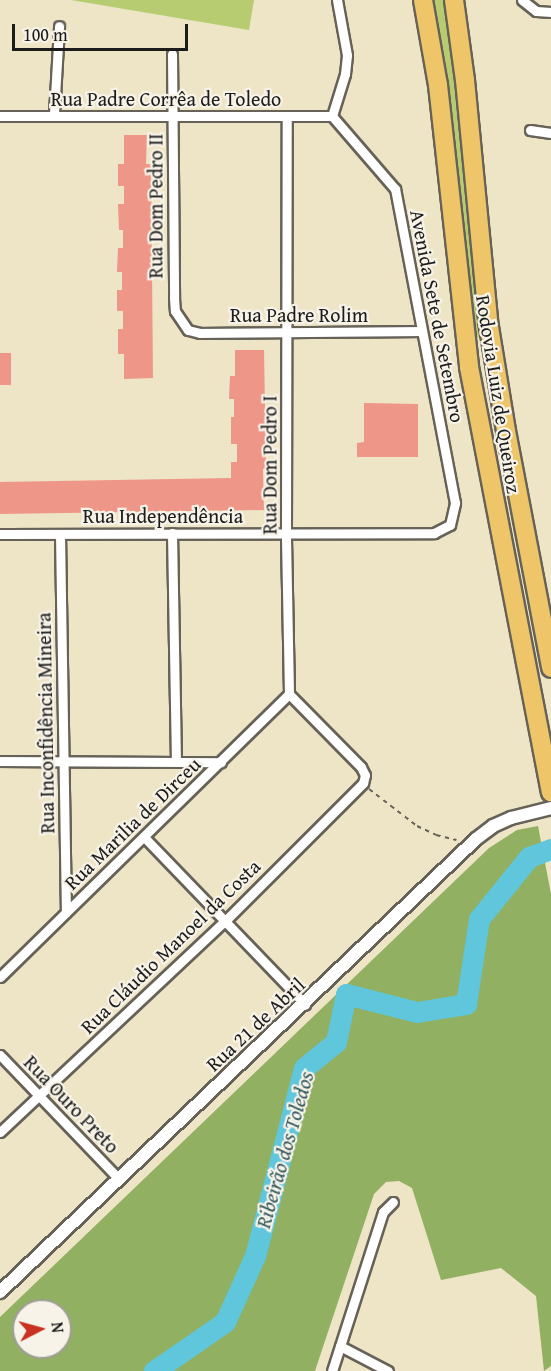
<!DOCTYPE html>
<meta charset="utf-8">
<style>
body{margin:0}
#map{position:relative;width:551px;height:1371px;overflow:hidden;background:#eee4c6;font-family:"Gentium Book Plus",serif}
div>[style]{position:absolute}
.green>*{inset:0;background:#b7cc70}
.forest>*{inset:0;background:#91b062}
.river>*{height:21px;margin:-10.5px;padding:0 10.5px;transform-origin:10.5px;border-radius:10.5px;background:#5fc6dc}
.building>*{inset:0;background:#ee9688;transform-origin:0 0}
.path>*{height:2px;margin-top:-1px;transform-origin:0;background:repeating-linear-gradient(90deg,#666258 0 4.5px,transparent 0 9px)}
.roads{filter:drop-shadow(2px 0 #666258) drop-shadow(-2px 0 #666258) drop-shadow(0 2px #666258) drop-shadow(0 -2px #666258)}
.minor>*{height:9px;margin:-4.5px;padding:0 4.5px;transform-origin:4.5px;border-radius:4.5px;background:#fff}
.tertiary>*{height:12px;margin:-6px;padding:0 6px;transform-origin:6px;border-radius:6px;background:#fff}
.motorway>*{height:18px;margin:-9px;padding:0 9px;transform-origin:9px;border-radius:9px;background:#eec569}
span{translate:-50% -50%;white-space:nowrap;text-align:center;line-height:1.15;-webkit-text-stroke:4.5px #f7f3e8;paint-order:stroke}
.street-label{font-size:20px;color:#1c1c1c}
.water-label{font-size:21px;color:#33585f;font-style:italic}
.north{position:absolute;left:12px;top:1299px;width:60px;height:60px;box-sizing:border-box;background:#f7f3e8;border:2px solid #9f9d96;border-radius:50%;rotate:84deg;font-size:16px;font-weight:700;line-height:24px;text-align:center;color:#1c1c1c}
.north::after{content:'';display:block;margin:auto;width:21px;height:27px;background:#c8321e;clip-path:polygon(50% 0,100% 100%,50% 72%,0 100%)}
.scale{position:absolute;left:12px;top:24px;width:176px;height:27px;box-sizing:border-box;border:3px solid #1c1c1c;border-top:0;padding-left:8px;font-size:18px;line-height:21px;white-space:nowrap;color:#1c1c1c;-webkit-text-stroke:4px #f7f3e8;paint-order:stroke}
</style>
<div id="map">
<div class="green">
<i style="clip-path:polygon(71px 0,254px 0,249px 30px)"></i>
<i style="clip-path:polygon(434px 0,445px 0,452px 43px,483px 337px,472px 338px)"></i>
</div>
<div class="forest">
<i style="clip-path:polygon(evenodd,538px 826px,551px 894px,551px 1366px,544px 1371px,536px 1296px,501px 1268px,441px 1280px,412px 1188px,399px 1181px,386px 1182px,374px 1194px,315px 1371px,0 1371px,0 1317px,489px 848px,517px 830px,538px 826px,24px 1311px,60px 1311px,60px 1347px,24px 1347px,24px 1311px)"></i>
</div>
<div class="river">
<i style="left:154px;top:1371px;width:86px;rotate:-34.6deg"></i>
<i style="left:225px;top:1322px;width:72px;rotate:-65.6deg"></i>
<i style="left:255px;top:1256px;width:194px;rotate:-75.4deg"></i>
<i style="left:304px;top:1068px;width:41px;rotate:-39.1deg"></i>
<i style="left:336px;top:1042px;width:49px;rotate:-78.2deg"></i>
<i style="left:346px;top:994px;width:73px;rotate:14.2deg"></i>
<i style="left:417px;top:1012px;width:50px;rotate:-9.3deg"></i>
<i style="left:466px;top:1004px;width:86px;rotate:-81.3deg"></i>
<i style="left:479px;top:919px;width:80px;rotate:-51.1deg"></i>
<i style="left:529px;top:857px;width:23px;rotate:-20deg"></i>
</div>
<div class="building">
<i style="clip-path:polygon(124px 135px,147px 135px,146px 164px,151px 164px,153px 378px,124px 379px,124px 354px,118px 354px,118px 329px,123px 329px,123px 311px,117px 311px,117px 290px,122px 290px,122px 272px,117px 272px,118px 248px,123px 248px,123px 230px,119px 230px,118px 204px,124px 204px,124px 186px,118px 186px,118px 164px,124px 164px)"></i>
<i style="clip-path:polygon(235px 350px,264px 350px,266px 469px,263px 469px,264px 510px,0 514px,0 482px,231px 478px,231px 462px,237px 462px,237px 444px,231px 444px,231px 417px,234px 417px,234px 399px,229px 399px,230px 376px,235px 376px)"></i>
<i style="left:0;top:353px;width:11px;height:32px"></i>
<i style="clip-path:polygon(364px 403px,418px 404px,418px 457px,357px 457px,357px 443px,364px 442px)"></i>
</div>
<div class="path">
<i style="left:369px;top:789px;width:61px;rotate:37.6deg"></i>
<i style="left:417px;top:826px;width:21px;rotate:25deg"></i>
<i style="left:436px;top:835px;width:21px;rotate:14deg"></i>
</div>
<div class="roads">
<div class="minor">
<i style="left:522px;top:0;width:18px;rotate:38deg"></i>
<i style="left:536px;top:11px;width:15px;rotate:4deg"></i>
<i style="left:172px;top:54px;width:244px;rotate:89.5deg"></i>
<i style="left:174px;top:298px;width:13px;rotate:86deg"></i>
<i style="left:175px;top:311px;width:23px;rotate:56deg"></i>
<i style="left:188px;top:330px;width:12px;rotate:14deg"></i>
<i style="left:200px;top:333px;width:221px;rotate:-0.5deg"></i>
<i style="left:54px;top:114px;width:88px;rotate:-86.7deg"></i>
<i style="left:0;top:116px;width:332px"></i>
<i style="left:332px;top:116px;width:44px;rotate:-72.8deg"></i>
<i style="left:345px;top:74px;width:19px;rotate:-84deg"></i>
<i style="left:347px;top:55px;width:56px;rotate:-100.3deg"></i>
<i style="left:530px;top:130px;width:21px;rotate:8deg"></i>
<i style="left:172px;top:533px;width:228px;rotate:89deg"></i>
<i style="left:0;top:534px;width:434px;rotate:-0.1deg"></i>
<i style="left:434px;top:533px;width:18px;rotate:-27deg"></i>
<i style="left:450px;top:525px;width:23px;rotate:-77deg"></i>
<i style="left:455px;top:503px;width:320px;rotate:-100.8deg"></i>
<i style="left:395px;top:189px;width:96px;rotate:-130.8deg"></i>
<i style="left:60px;top:534px;width:378px;rotate:89.1deg"></i>
<i style="left:0;top:761px;width:221px;rotate:0.3deg"></i>
<i style="left:145px;top:838px;width:231px;rotate:46.1deg"></i>
<i style="left:0;top:977px;width:404px;rotate:-44.4deg"></i>
<i style="left:0;top:1055px;width:170px;rotate:46.2deg"></i>
<i style="left:0;top:1132px;width:307px;rotate:-43.2deg"></i>
<i style="left:224px;top:922px;width:197px;rotate:-45deg"></i>
<i style="left:363px;top:783px;width:8px;rotate:-76deg"></i>
<i style="left:365px;top:775px;width:9px;rotate:-117deg"></i>
<i style="left:361px;top:767px;width:103px;rotate:-134.6deg"></i>
<i style="left:289px;top:694px;width:162px;rotate:-91.1deg"></i>
<i style="left:286px;top:532px;width:415px;rotate:-89.9deg"></i>
<i style="left:340px;top:1346px;width:54px;rotate:27.5deg"></i>
<i style="left:332px;top:1371px;width:167px;rotate:-72.2deg"></i>
<i style="left:383px;top:1212px;width:14px;rotate:-45deg"></i>
</div>
<div class="tertiary">
<i style="left:0;top:1292px;width:657px;rotate:-43.58deg"></i>
<i style="left:476px;top:839px;width:21px;rotate:-37deg"></i>
<i style="left:493px;top:826px;width:20px;rotate:-24deg"></i>
<i style="left:511px;top:818px;width:41px;rotate:-14deg"></i>
</div>
<div class="motorway">
<i style="left:423px;top:0;width:86px;rotate:80deg"></i>
<i style="left:438px;top:85px;width:284px;rotate:83.7deg"></i>
<i style="left:469px;top:367px;width:433px;rotate:79.1deg"></i>
<i style="left:454px;top:0;width:81px;rotate:82.2deg"></i>
<i style="left:465px;top:80px;width:248px;rotate:84.5deg"></i>
<i style="left:489px;top:327px;width:105px;rotate:80.7deg"></i>
<i style="left:506px;top:431px;width:241px;rotate:79.2deg"></i>
</div>
</div>
<div class="street-label">
<span style="left:166px;top:98px">Rua Padre Corrêa de Toledo</span>
<span style="left:155px;top:206px;rotate:-90deg">Rua Dom Pedro II</span>
<span style="left:299px;top:314px">Rua Padre Rolim</span>
<span style="left:438px;top:316px;rotate:79deg">Avenida Sete de Setembro</span>
<span style="left:499px;top:394px;rotate:81deg">Rodovia Luiz de Queiroz</span>
<span style="left:269px;top:465px;rotate:-90deg">Rua Dom Pedro I</span>
<span style="left:163px;top:515px">Rua Independência</span>
<span style="left:45px;top:723px;rotate:-91deg">Rua Inconfidência Mineira</span>
<span style="left:132px;top:823px;rotate:-44deg">Rua Marilia de Dirceu</span>
<span style="left:170px;top:946px;rotate:-44deg">Rua Cláudio Manoel da Costa</span>
<span style="left:255px;top:1024px;rotate:-43deg">Rua 21 de Abril</span>
<span style="left:72px;top:1104px;rotate:46deg">Rua Ouro Preto</span>
</div>
<div class="water-label">
<span style="left:285px;top:1150px;rotate:-74deg">Ribeirão dos Toledos</span>
</div>
<div class="north">N</div>
<div class="scale">100 m</div>
</div>
